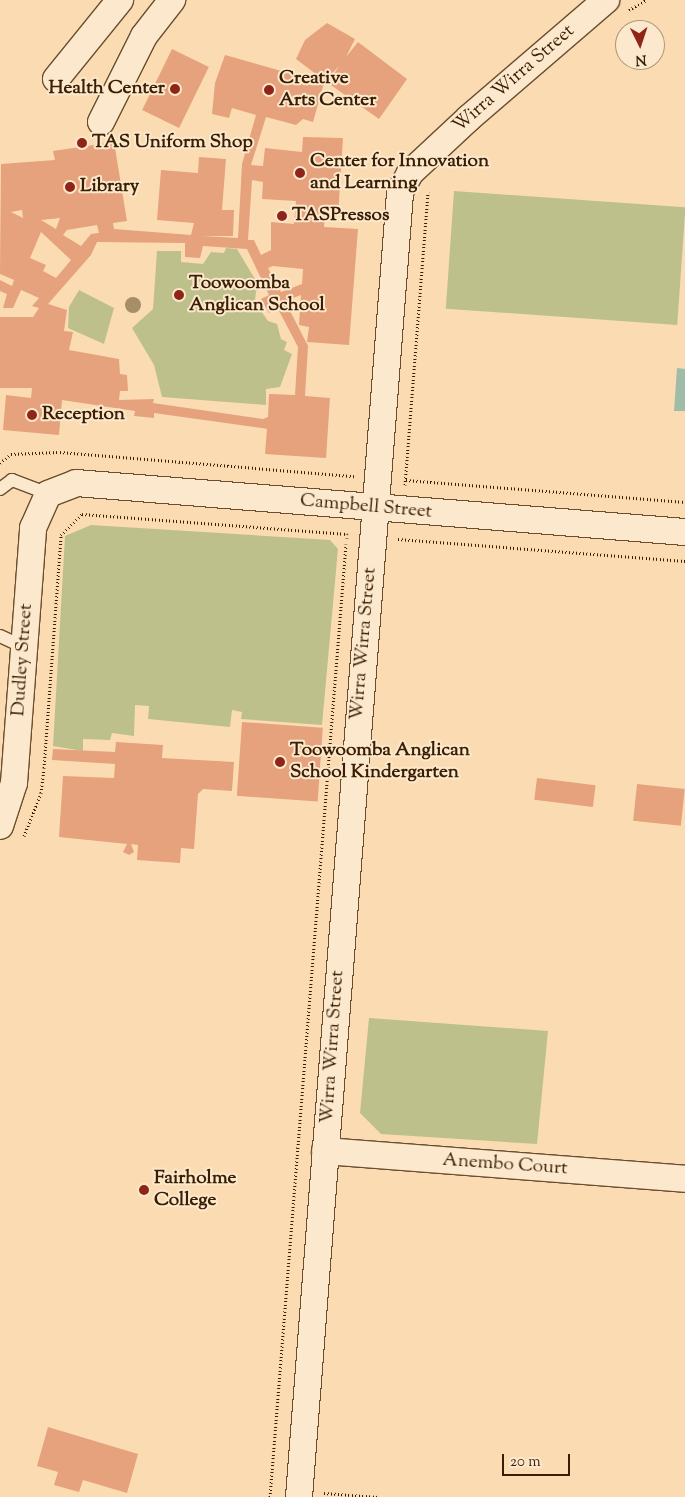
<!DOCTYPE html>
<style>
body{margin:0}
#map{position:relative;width:685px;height:1497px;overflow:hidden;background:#fbdcb2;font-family:"Sorts Mill Goudy",serif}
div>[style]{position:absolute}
.green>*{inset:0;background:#bec08c;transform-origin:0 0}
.water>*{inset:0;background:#9fbca9}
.building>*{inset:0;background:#e6a17d;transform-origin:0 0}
.path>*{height:3px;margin-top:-1.5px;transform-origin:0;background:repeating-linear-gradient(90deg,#391e02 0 1px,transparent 0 3.5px)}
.roads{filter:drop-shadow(1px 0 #6a4e2e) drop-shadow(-1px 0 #6a4e2e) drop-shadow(0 1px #6a4e2e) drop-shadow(0 -1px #6a4e2e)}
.lane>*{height:12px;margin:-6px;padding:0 6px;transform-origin:6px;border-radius:6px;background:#fce8cd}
.street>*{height:26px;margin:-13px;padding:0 13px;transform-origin:13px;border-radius:13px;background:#fce8cd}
.trees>*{width:16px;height:16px;margin:-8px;border-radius:50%;background:#a68e68}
.dots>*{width:14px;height:14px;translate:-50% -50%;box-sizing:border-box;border:2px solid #fce8cd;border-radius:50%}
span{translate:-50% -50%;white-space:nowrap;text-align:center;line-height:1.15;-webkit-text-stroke:4px #fce8cd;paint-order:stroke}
.poi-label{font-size:19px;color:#391e02;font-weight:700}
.left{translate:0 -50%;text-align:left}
.right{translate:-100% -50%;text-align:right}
.street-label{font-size:19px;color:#391e02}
.north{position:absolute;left:615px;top:20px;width:50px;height:50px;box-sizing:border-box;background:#fce8cd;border:1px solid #ae977c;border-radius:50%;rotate:176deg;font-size:14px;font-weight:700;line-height:20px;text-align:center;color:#391e02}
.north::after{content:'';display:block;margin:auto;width:18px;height:22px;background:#8f2418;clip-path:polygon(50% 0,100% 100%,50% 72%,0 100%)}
.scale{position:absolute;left:502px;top:1454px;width:68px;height:22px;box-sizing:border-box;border:2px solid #391e02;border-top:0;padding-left:6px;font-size:15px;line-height:18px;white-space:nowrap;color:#391e02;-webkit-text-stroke:4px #fce8cd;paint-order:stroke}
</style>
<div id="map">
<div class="green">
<i style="left:454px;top:191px;width:232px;height:118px;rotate:4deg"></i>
<i style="clip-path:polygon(226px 248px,237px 249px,261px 289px,256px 291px,255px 302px,268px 321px,277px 324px,281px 339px,287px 342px,284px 350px,292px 354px,280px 387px,266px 389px,266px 405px,162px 397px,154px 365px,132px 328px,153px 309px,157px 251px,181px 251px,181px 262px,203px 264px,211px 252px,224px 253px)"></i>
<i style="clip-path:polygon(79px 290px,114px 308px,104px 344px,68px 328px,69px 307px)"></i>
<i style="clip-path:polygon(91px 525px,330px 540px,338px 549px,322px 725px,241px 719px,242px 712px,232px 710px,230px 727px,148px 719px,149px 706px,135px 705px,134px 736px,112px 733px,110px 740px,83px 739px,83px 751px,53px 746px,65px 536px)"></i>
<i style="clip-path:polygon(369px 1018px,548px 1031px,537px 1144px,381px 1134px,360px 1113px)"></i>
</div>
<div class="water">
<i style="clip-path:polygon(677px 368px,685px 369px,685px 411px,674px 411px)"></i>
</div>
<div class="building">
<i style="clip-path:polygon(327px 23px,355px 39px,346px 57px,358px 42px,407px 79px,379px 119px,328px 83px,339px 66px,325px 81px,296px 59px,305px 40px)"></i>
<i style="left:172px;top:49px;width:41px;height:68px;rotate:26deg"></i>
<i style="clip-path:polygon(evenodd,225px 55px,324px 83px,313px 122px,303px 119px,296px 125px,266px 117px,251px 165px,263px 166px,265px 148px,302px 152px,303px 137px,343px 138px,338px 216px,325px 215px,324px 227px,358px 229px,349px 345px,307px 342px,309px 327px,299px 325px,301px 295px,285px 301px,308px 346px,305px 396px,330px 398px,326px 458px,265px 454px,267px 429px,262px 428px,154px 413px,154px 418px,134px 416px,135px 411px,62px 400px,59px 435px,3px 430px,6px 395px,31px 398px,32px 388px,0 388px,0 317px,33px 317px,39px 308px,32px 306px,39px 298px,21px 290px,13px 308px,3px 308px,7px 294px,0 291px,0 280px,12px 286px,14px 280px,0 274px,1px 164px,55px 160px,53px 151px,114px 142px,127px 221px,113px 223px,114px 229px,191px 235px,194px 223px,157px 220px,161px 170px,198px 173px,199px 157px,226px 159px,222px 210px,234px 210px,233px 236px,202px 236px,238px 238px,242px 164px,256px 115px,232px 108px,229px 118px,212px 114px,215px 83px,225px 55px,252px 180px,263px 182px,262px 199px,296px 201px,294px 224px,271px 222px,271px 250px,261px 255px,254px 240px,248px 240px,252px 180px,225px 55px,22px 210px,23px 218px,11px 212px,22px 210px,225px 55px,60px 218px,56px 229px,41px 220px,60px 218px,225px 55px,97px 225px,99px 233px,91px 234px,81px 246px,63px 235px,67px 230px,97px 225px,225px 55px,41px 232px,71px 260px,56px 278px,43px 271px,46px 265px,30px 258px,41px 232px,225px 55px,97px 242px,185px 243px,185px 257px,200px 258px,203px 246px,247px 249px,269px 295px,261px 299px,269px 313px,277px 307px,298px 347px,295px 395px,269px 394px,268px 417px,263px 419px,153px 403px,154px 399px,119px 400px,120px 391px,128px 391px,127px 375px,120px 374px,119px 359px,69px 350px,73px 332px,64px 331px,67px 310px,48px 304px,91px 255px,97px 242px,225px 55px,273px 266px,303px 269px,302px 284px,281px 292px,268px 268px,273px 266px)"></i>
<i style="left:242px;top:722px;width:81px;height:74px;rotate:4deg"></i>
<i style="clip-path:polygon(116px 742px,163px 745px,162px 758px,234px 762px,232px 791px,203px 789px,198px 794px,194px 849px,181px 848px,180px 863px,137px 860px,138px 845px,131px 844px,134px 852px,129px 855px,123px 852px,127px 844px,59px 837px,63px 776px,114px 778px,115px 764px,52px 760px,53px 749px,115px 752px)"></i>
<i style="left:537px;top:778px;width:59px;height:22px;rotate:7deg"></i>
<i style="left:637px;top:784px;width:48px;height:37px;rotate:6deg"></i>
<i style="clip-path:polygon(48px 1427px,138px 1454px,127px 1493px,83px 1480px,79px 1492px,54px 1485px,58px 1472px,37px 1466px)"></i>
</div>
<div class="path">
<i style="left:629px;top:10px;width:20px;rotate:-30deg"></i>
<i style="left:0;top:463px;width:14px;rotate:-39deg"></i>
<i style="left:11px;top:454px;width:49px;rotate:-2.3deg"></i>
<i style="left:60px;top:452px;width:295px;rotate:4.7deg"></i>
<i style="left:406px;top:480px;width:280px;rotate:4.5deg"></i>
<i style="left:405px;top:485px;width:294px;rotate:-85.5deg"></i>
<i style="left:398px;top:539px;width:288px;rotate:4.4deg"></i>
<i style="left:24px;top:836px;width:46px;rotate:-68.4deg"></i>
<i style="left:41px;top:793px;width:25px;rotate:-83deg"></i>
<i style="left:44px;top:768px;width:234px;rotate:-85.8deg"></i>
<i style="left:61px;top:535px;width:30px;rotate:-45deg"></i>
<i style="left:82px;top:514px;width:266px;rotate:4.3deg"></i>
<i style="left:347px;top:534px;width:4px;rotate:90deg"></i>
<i style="left:324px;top:1493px;width:54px;rotate:4.2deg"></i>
<i style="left:270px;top:1497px;width:956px;rotate:-85.44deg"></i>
</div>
<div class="roads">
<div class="lane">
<i style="left:0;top:489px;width:15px;rotate:-37deg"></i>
<i style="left:12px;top:480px;width:39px;rotate:21deg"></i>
<i style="left:0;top:636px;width:26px;rotate:25deg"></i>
</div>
<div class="street">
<i style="left:56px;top:79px;width:102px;rotate:-51deg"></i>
<i style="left:101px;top:122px;width:96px;rotate:-63.4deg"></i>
<i style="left:144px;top:36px;width:46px;rotate:-52.1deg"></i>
<i style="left:0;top:826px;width:45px;rotate:-72deg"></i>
<i style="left:14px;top:783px;width:256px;rotate:-85.7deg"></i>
<i style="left:33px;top:528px;width:37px;rotate:-66deg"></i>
<i style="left:48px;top:494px;width:30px;rotate:-21deg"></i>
<i style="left:76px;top:483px;width:611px;rotate:4.6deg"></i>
<i style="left:325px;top:1151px;width:361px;rotate:4.4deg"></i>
<i style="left:299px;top:1497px;width:1309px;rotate:-85.57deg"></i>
<i style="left:400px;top:192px;width:21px;rotate:-62deg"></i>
<i style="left:410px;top:173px;width:81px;rotate:-43deg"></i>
<i style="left:469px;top:118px;width:181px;rotate:-40.7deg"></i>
</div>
</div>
<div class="trees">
<i style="left:133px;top:305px"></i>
</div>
<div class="dots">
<i style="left:175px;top:89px;background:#8f2418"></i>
<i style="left:269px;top:90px;background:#8f2418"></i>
<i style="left:82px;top:143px;background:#8f2418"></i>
<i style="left:300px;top:173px;background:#8f2418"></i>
<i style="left:70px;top:187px;background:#8f2418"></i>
<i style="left:282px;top:216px;background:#8f2418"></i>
<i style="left:179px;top:295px;background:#8f2418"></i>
<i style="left:32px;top:415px;background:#8f2418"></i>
<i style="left:280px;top:762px;background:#8f2418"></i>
<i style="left:144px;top:1190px;background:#8f2418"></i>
</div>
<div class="poi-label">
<span class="left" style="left:279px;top:90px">Creative<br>Arts Center</span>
<span class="right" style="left:165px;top:89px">Health Center</span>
<span class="left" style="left:92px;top:143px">TAS Uniform Shop</span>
<span class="left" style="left:310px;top:173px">Center for Innovation<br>and Learning</span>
<span class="left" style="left:80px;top:187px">Library</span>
<span class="left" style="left:292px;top:216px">TASPressos</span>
<span class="left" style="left:189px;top:295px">Toowoomba<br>Anglican School</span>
<span class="left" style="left:42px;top:415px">Reception</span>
<span class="left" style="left:290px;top:762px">Toowoomba Anglican<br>School Kindergarten</span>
<span class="left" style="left:154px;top:1190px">Fairholme<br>College</span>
</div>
<div class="street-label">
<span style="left:514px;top:79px;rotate:-41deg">Wirra Wirra Street</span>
<span style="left:366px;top:507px;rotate:5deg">Campbell Street</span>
<span style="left:364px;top:644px;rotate:-85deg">Wirra Wirra Street</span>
<span style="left:23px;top:660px;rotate:-86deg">Dudley Street</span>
<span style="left:333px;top:1047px;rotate:-86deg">Wirra Wirra Street</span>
<span style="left:505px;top:1165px;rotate:4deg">Anembo Court</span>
</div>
<div class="north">N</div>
<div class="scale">20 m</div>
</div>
